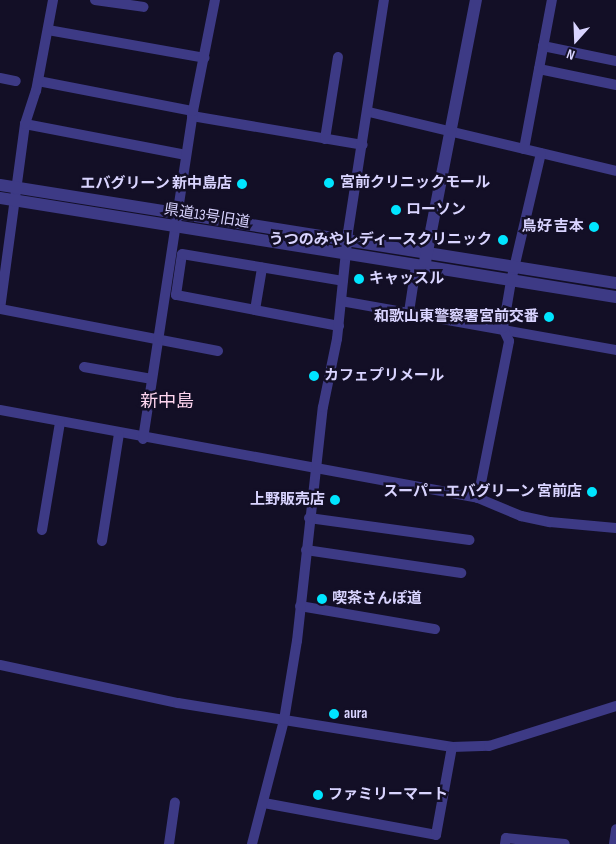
<!DOCTYPE html>
<meta charset="utf-8">
<style>
body{margin:0}
#map{position:relative;width:616px;height:844px;overflow:hidden;background:#130f26;font-family:"Sofia Sans Condensed","Noto Sans JP",sans-serif}
div>[style]{position:absolute}
.minor>*{height:10px;margin:-5px;padding:0 5px;transform-origin:5px;border-radius:5px;background:#3d3a85}
.tertiary>*{height:12px;margin:-6px;padding:0 6px;transform-origin:6px;border-radius:6px;background:#3d3a85}
.dots>*{width:14px;height:14px;translate:-50% -50%;box-sizing:border-box;border:2px solid #130f26;border-radius:50%}
span{translate:-50% -50%;white-space:nowrap;text-align:center;line-height:1.15;-webkit-text-stroke:5px #130f26;paint-order:stroke}
.poi-label{font-size:15px;color:#d9d4ff;font-weight:700}
.left{translate:0 -50%;text-align:left}
.right{translate:-100% -50%;text-align:right}
.street-label{font-size:15px;color:#d9d4ff}
.quarter-label{font-size:18px;color:#ffd6f0}
.north{position:absolute;left:551px;top:15px;width:50px;height:50px;-webkit-text-stroke:4px #130f26;paint-order:stroke;rotate:200deg;font-size:14px;font-weight:700;line-height:20px;text-align:center;color:#d9d4ff}
.north::after{content:'';display:block;margin:auto;width:18px;height:22px;background:#d9d4ff;clip-path:polygon(50% 0,100% 100%,50% 72%,0 100%)}
</style>
<div id="map">
<div class="minor">
<i style="left:95px;top:0;width:49px;rotate:8.1deg"></i>
<i style="left:48px;top:30px;width:159px;rotate:10.1deg"></i>
<i style="left:543px;top:46px;width:75px;rotate:11.6deg"></i>
<i style="left:539px;top:69px;width:79px;rotate:11.7deg"></i>
<i style="left:0;top:78px;width:16px;rotate:11deg"></i>
<i style="left:38px;top:81px;width:158px;rotate:11deg"></i>
<i style="left:369px;top:112px;width:254px;rotate:13.4deg"></i>
<i style="left:192px;top:116px;width:173px;rotate:9.6deg"></i>
<i style="left:25px;top:124px;width:164px;rotate:10.9deg"></i>
<i style="left:325px;top:139px;width:83px;rotate:-81deg"></i>
<i style="left:524px;top:149px;width:152px;rotate:-79.4deg"></i>
<i style="left:341px;top:301px;width:279px;rotate:10.1deg"></i>
<i style="left:0;top:309px;width:187px;rotate:-82.3deg"></i>
<i style="left:25px;top:124px;width:35px;rotate:-72deg"></i>
<i style="left:36px;top:91px;width:93px;rotate:-79.4deg"></i>
<i style="left:0;top:309px;width:222px;rotate:10.9deg"></i>
<i style="left:255px;top:310px;width:43px;rotate:-80.5deg"></i>
<i style="left:409px;top:312px;width:47px;rotate:-81.3deg"></i>
<i style="left:339px;top:326px;width:166px;rotate:-169.2deg"></i>
<i style="left:176px;top:295px;width:41px;rotate:-81.7deg"></i>
<i style="left:182px;top:254px;width:163px;rotate:9.5deg"></i>
<i style="left:84px;top:367px;width:69px;rotate:10deg"></i>
<i style="left:0;top:410px;width:486px;rotate:10.4deg"></i>
<i style="left:478px;top:498px;width:47px;rotate:22.7deg"></i>
<i style="left:521px;top:516px;width:30px;rotate:12deg"></i>
<i style="left:550px;top:522px;width:66px;rotate:5.2deg"></i>
<i style="left:143px;top:439px;width:332px;rotate:-81.3deg"></i>
<i style="left:193px;top:111px;width:113px;rotate:-78.8deg"></i>
<i style="left:478px;top:498px;width:160px;rotate:-78.8deg"></i>
<i style="left:509px;top:341px;width:14px;rotate:-115deg"></i>
<i style="left:503px;top:328px;width:48px;rotate:-80.3deg"></i>
<i style="left:511px;top:281px;width:131px;rotate:-76.8deg"></i>
<i style="left:309px;top:518px;width:162px;rotate:7.8deg"></i>
<i style="left:42px;top:530px;width:109px;rotate:-80.5deg"></i>
<i style="left:102px;top:541px;width:108px;rotate:-81deg"></i>
<i style="left:306px;top:550px;width:157px;rotate:8.4deg"></i>
<i style="left:300px;top:606px;width:137px;rotate:9.7deg"></i>
<i style="left:0;top:665px;width:182px;rotate:12.1deg"></i>
<i style="left:178px;top:703px;width:278px;rotate:9.1deg"></i>
<i style="left:452px;top:747px;width:37px;rotate:-2deg"></i>
<i style="left:489px;top:746px;width:133px;rotate:-17.5deg"></i>
<i style="left:264px;top:803px;width:175px;rotate:10.5deg"></i>
<i style="left:436px;top:835px;width:89px;rotate:-79.7deg"></i>
<i style="left:169px;top:844px;width:42px;rotate:-81.9deg"></i>
<i style="left:252px;top:844px;width:128px;rotate:-75.5deg"></i>
<i style="left:284px;top:720px;width:80px;rotate:-80.7deg"></i>
<i style="left:297px;top:641px;width:235px;rotate:-83.7deg"></i>
<i style="left:323px;top:407px;width:69px;rotate:-78.4deg"></i>
<i style="left:337px;top:339px;width:108px;rotate:-84.1deg"></i>
<i style="left:348px;top:232px;width:235px;rotate:-81.2deg"></i>
<i style="left:505px;top:844px;width:6px;rotate:-81deg"></i>
<i style="left:506px;top:838px;width:59px;rotate:5.8deg"></i>
<i style="left:614px;top:844px;width:15px;rotate:-82deg"></i>
</div>
<div class="tertiary">
<i style="left:0;top:185px;width:624px;rotate:9.04deg"></i>
<i style="left:0;top:198px;width:624px;rotate:9.13deg"></i>
<i style="left:425px;top:262px;width:267px;rotate:-79deg"></i>
</div>
<div class="dots">
<i style="left:329px;top:183px;background:#00e5ff"></i>
<i style="left:242px;top:184px;background:#00e5ff"></i>
<i style="left:396px;top:210px;background:#00e5ff"></i>
<i style="left:594px;top:227px;background:#00e5ff"></i>
<i style="left:503px;top:240px;background:#00e5ff"></i>
<i style="left:359px;top:279px;background:#00e5ff"></i>
<i style="left:549px;top:317px;background:#00e5ff"></i>
<i style="left:314px;top:376px;background:#00e5ff"></i>
<i style="left:592px;top:492px;background:#00e5ff"></i>
<i style="left:335px;top:500px;background:#00e5ff"></i>
<i style="left:322px;top:599px;background:#00e5ff"></i>
<i style="left:334px;top:714px;background:#00e5ff"></i>
<i style="left:318px;top:795px;background:#00e5ff"></i>
</div>
<div class="poi-label">
<span class="left" style="left:340px;top:183px">宮前クリニックモール</span>
<span class="right" style="left:232px;top:184px">エバグリーン 新中島店</span>
<span class="left" style="left:406px;top:210px">ローソン</span>
<span class="right" style="left:584px;top:227px">鳥好 吉本</span>
<span class="right" style="left:492px;top:240px">うつのみやレディースクリニック</span>
<span class="left" style="left:369px;top:279px">キャッスル</span>
<span class="right" style="left:539px;top:317px">和歌山東警察署宮前交番</span>
<span class="left" style="left:324px;top:376px">カフェプリメール</span>
<span class="right" style="left:582px;top:492px">スーパー エバグリーン 宮前店</span>
<span class="right" style="left:325px;top:500px">上野販売店</span>
<span class="left" style="left:332px;top:599px">喫茶さんぽ道</span>
<span class="left" style="left:344px;top:714px">aura</span>
<span class="left" style="left:328px;top:795px">ファミリーマート</span>
</div>
<div class="street-label">
<span style="left:207px;top:216px;rotate:9deg">県道13号旧道</span>
</div>
<div class="quarter-label">
<span style="left:167px;top:402px">新中島</span>
</div>
<div class="north">N</div>
</div>
